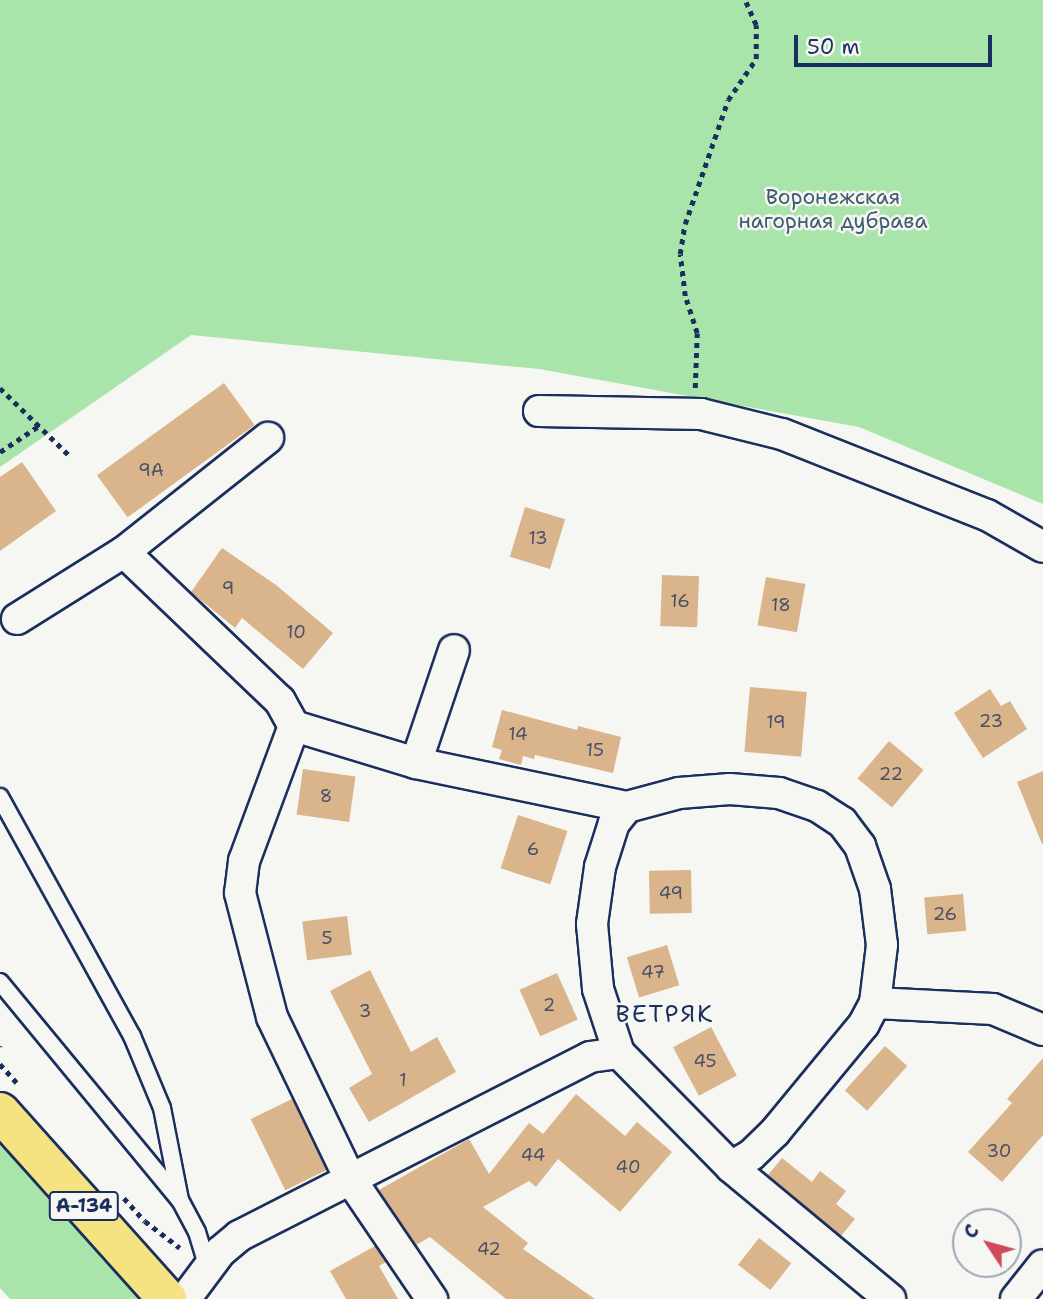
<!DOCTYPE html>
<meta charset="utf-8">
<style>
body{margin:0}
#map{position:relative;width:1043px;height:1299px;overflow:hidden;background:#f6f6f2;font-family:"Shantell Sans",sans-serif}
div>[style]{position:absolute}
.green>*{inset:0;background:#a9e5ab}
.building>*{inset:0;background:#dab48b;transform-origin:0 0}
.path>*{height:4.5px;margin-top:-2.25px;transform-origin:0;background:repeating-linear-gradient(90deg,#1b2f5e 0 5px,transparent 0 10px)}
.roads{filter:drop-shadow(2px 0 #1b2f5e) drop-shadow(-2px 0 #1b2f5e) drop-shadow(0 2px #1b2f5e) drop-shadow(0 -2px #1b2f5e)}
.service>*{height:16px;margin:-8px;padding:0 8px;transform-origin:8px;border-radius:8px;background:#f6f6f2}
.minor>*{height:30px;margin:-15px;padding:0 15px;transform-origin:15px;border-radius:15px;background:#f6f6f2}
.trunk>*{height:38px;margin:-19px;padding:0 19px;transform-origin:19px;border-radius:19px;background:#f5e382}
span{translate:-50% -50%;white-space:nowrap;text-align:center;line-height:1.15;-webkit-text-stroke:5px #f6f6f2;paint-order:stroke}
.number-label{font-size:18px;color:#4b5069}
.number-label span{-webkit-text-stroke-width:0}
.shield-label span{padding:2px 5px;background:#f6f6f2;border:2px solid;border-radius:5px;-webkit-text-stroke-width:0}
.shield-label{font-size:19px;color:#1b2f5e;font-weight:700}
.park-label{font-size:21px;color:#3e5c71}
.quarter-label{font-size:24px;color:#1b2f5e;letter-spacing:2px}
.north{position:absolute;left:952px;top:1208px;width:70px;height:70px;box-sizing:border-box;background:#f6f6f2;border:2px solid #9ea6b7;border-radius:50%;rotate:306deg;font-size:19px;font-weight:700;line-height:28px;text-align:center;color:#1b2f5e}
.north::after{content:'';display:block;margin:auto;width:24px;height:32px;background:#d1495b;clip-path:polygon(50% 0,100% 100%,50% 72%,0 100%)}
.scale{position:absolute;left:794px;top:35px;width:198px;height:32px;box-sizing:border-box;border:4px solid #1b2f5e;border-top:0;padding-left:9px;font-size:21px;line-height:24px;white-space:nowrap;color:#1b2f5e;-webkit-text-stroke:5px #f6f6f2;paint-order:stroke}
</style>
<div id="map">
<div class="green">
<i style="clip-path:polygon(0 0,1043px 0,1043px 504px,859px 427px,539px 369px,191px 335px,0 467px)"></i>
<i style="clip-path:polygon(0 1138px,149px 1299px,10px 1299px,0 1288px)"></i>
</div>
<div class="building">
<i style="left:224px;top:383px;width:52px;height:157px;rotate:54deg"></i>
<i style="clip-path:polygon(22px 462px,56px 511px,0 551px,0 477px)"></i>
<i style="left:525px;top:507px;width:42px;height:52px;rotate:17deg"></i>
<i style="clip-path:polygon(222px 548px,276px 585px,333px 633px,303px 669px,242px 618px,235px 628px,191px 592px)"></i>
<i style="left:662px;top:575px;width:37px;height:51px;rotate:2deg"></i>
<i style="left:766px;top:577px;width:40px;height:49px;rotate:10deg"></i>
<i style="left:750px;top:687px;width:57px;height:65px;rotate:5deg"></i>
<i style="clip-path:polygon(990px 689px,1001px 706px,1010px 701px,1027px 729px,983px 758px,954px 713px)"></i>
<i style="clip-path:polygon(502px 710px,577px 730px,578px 726px,621px 737px,613px 773px,535px 755px,534px 759px,523px 756px,521px 765px,499px 759px,502px 750px,492px 747px)"></i>
<i style="left:889px;top:741px;width:45px;height:49px;rotate:40deg"></i>
<i style="left:303px;top:769px;width:53px;height:46px;rotate:8deg"></i>
<i style="clip-path:polygon(1043px 771px,1043px 844px,1042px 844px,1017px 782px)"></i>
<i style="left:518px;top:815px;width:52px;height:56px;rotate:18deg"></i>
<i style="left:691px;top:870px;width:43px;height:42px;rotate:89deg"></i>
<i style="left:963px;top:894px;width:37px;height:39px;rotate:85deg"></i>
<i style="left:347px;top:916px;width:39px;height:45px;rotate:83deg"></i>
<i style="left:667px;top:945px;width:42px;height:42px;rotate:73deg"></i>
<i style="clip-path:polygon(370px 970px,411px 1052px,437px 1037px,456px 1072px,369px 1122px,349px 1088px,372px 1074px,330px 991px)"></i>
<i style="left:557px;top:973px;width:51px;height:41px;rotate:66deg"></i>
<i style="left:711px;top:1027px;width:55px;height:43px;rotate:62deg"></i>
<i style="left:885px;top:1046px;width:30px;height:60px;rotate:42deg"></i>
<i style="clip-path:polygon(1043px 1058px,1043px 1135px,1002px 1182px,968px 1152px,1012px 1103px,1007px 1099px)"></i>
<i style="clip-path:polygon(576px 1094px,625px 1136px,637px 1122px,672px 1152px,620px 1212px,558px 1159px,536px 1187px,529px 1181px,483px 1207px,528px 1243px,523px 1249px,595px 1299px,506px 1299px,430px 1237px,416px 1245px,379px 1190px,469px 1139px,489px 1174px,529px 1123px,543px 1134px)"></i>
<i style="left:292px;top:1099px;width:79px;height:46px;rotate:64deg"></i>
<i style="clip-path:polygon(782px 1158px,812px 1182px,820px 1171px,846px 1191px,836px 1204px,855px 1219px,841px 1236px,768px 1175px)"></i>
<i style="left:759px;top:1238px;width:41px;height:34px;rotate:38deg"></i>
<i style="clip-path:polygon(375px 1246px,386px 1262px,379px 1266px,398px 1299px,346px 1299px,330px 1271px)"></i>
</div>
<div class="path">
<i style="left:0;top:388px;width:96px;rotate:44.2deg"></i>
<i style="left:695px;top:388px;width:55px;rotate:-87.9deg"></i>
<i style="left:697px;top:333px;width:39px;rotate:-108deg"></i>
<i style="left:685px;top:296px;width:42px;rotate:-96.8deg"></i>
<i style="left:680px;top:254px;width:30px;rotate:-81deg"></i>
<i style="left:685px;top:224px;width:131px;rotate:-70.9deg"></i>
<i style="left:728px;top:100px;width:50px;rotate:-55.7deg"></i>
<i style="left:756px;top:59px;width:34px;rotate:-90deg"></i>
<i style="left:756px;top:25px;width:27px;rotate:-114deg"></i>
<i style="left:0;top:452px;width:48px;rotate:-34deg"></i>
<i style="left:0;top:1046px;width:1px;rotate:90deg"></i>
<i style="left:0;top:1064px;width:27px;rotate:48deg"></i>
<i style="left:124px;top:1198px;width:31px;rotate:48deg"></i>
<i style="left:145px;top:1221px;width:44px;rotate:37.6deg"></i>
</div>
<div class="roads">
<div class="service">
<i style="left:0;top:797px;width:273px;rotate:61.1deg"></i>
<i style="left:132px;top:1036px;width:78px;rotate:67.4deg"></i>
<i style="left:162px;top:1108px;width:94px;rotate:78.9deg"></i>
<i style="left:0;top:982px;width:283px;rotate:50.5deg"></i>
<i style="left:180px;top:1200px;width:36px;rotate:62deg"></i>
<i style="left:197px;top:1232px;width:38px;rotate:73deg"></i>
</div>
<div class="minor">
<i style="left:539px;top:411px;width:162px;rotate:1.1deg"></i>
<i style="left:701px;top:414px;width:83px;rotate:13.9deg"></i>
<i style="left:782px;top:434px;width:220px;rotate:21.6deg"></i>
<i style="left:987px;top:515px;width:64px;rotate:29.7deg"></i>
<i style="left:124px;top:552px;width:184px;rotate:-38.4deg"></i>
<i style="left:17px;top:619px;width:126px;rotate:-32.1deg"></i>
<i style="left:124px;top:552px;width:216px;rotate:43.7deg"></i>
<i style="left:280px;top:701px;width:29px;rotate:61deg"></i>
<i style="left:294px;top:726px;width:127px;rotate:16.9deg"></i>
<i style="left:416px;top:763px;width:216px;rotate:11.8deg"></i>
<i style="left:627px;top:807px;width:54px;rotate:-15.1deg"></i>
<i style="left:679px;top:793px;width:51px;rotate:-4.5deg"></i>
<i style="left:730px;top:789px;width:49px;rotate:4.7deg"></i>
<i style="left:779px;top:793px;width:40px;rotate:18.9deg"></i>
<i style="left:817px;top:806px;width:30px;rotate:33deg"></i>
<i style="left:842px;top:822px;width:30px;rotate:53deg"></i>
<i style="left:860px;top:846px;width:46px;rotate:70.8deg"></i>
<i style="left:875px;top:889px;width:56px;rotate:82.9deg"></i>
<i style="left:882px;top:945px;width:58px;rotate:96.9deg"></i>
<i style="left:875px;top:1003px;width:24px;rotate:118deg"></i>
<i style="left:864px;top:1024px;width:140px;rotate:129.5deg"></i>
<i style="left:775px;top:1132px;width:33px;rotate:136deg"></i>
<i style="left:751px;top:1155px;width:23px;rotate:149deg"></i>
<i style="left:294px;top:726px;width:144px;rotate:110.3deg"></i>
<i style="left:244px;top:861px;width:32px;rotate:97deg"></i>
<i style="left:240px;top:893px;width:128px;rotate:75.5deg"></i>
<i style="left:272px;top:1017px;width:178px;rotate:64.3deg"></i>
<i style="left:349px;top:1177px;width:148px;rotate:55.8deg"></i>
<i style="left:416px;top:763px;width:119px;rotate:-71.4deg"></i>
<i style="left:627px;top:807px;width:21px;rotate:129deg"></i>
<i style="left:614px;top:823px;width:46px;rotate:107.7deg"></i>
<i style="left:600px;top:867px;width:58px;rotate:98deg"></i>
<i style="left:592px;top:924px;width:65px;rotate:84.7deg"></i>
<i style="left:598px;top:989px;width:67px;rotate:71.8deg"></i>
<i style="left:619px;top:1053px;width:160px;rotate:45.5deg"></i>
<i style="left:731px;top:1167px;width:207px;rotate:39.7deg"></i>
<i style="left:875px;top:1003px;width:118px;rotate:2.9deg"></i>
<i style="left:993px;top:1009px;width:54px;rotate:22.8deg"></i>
<i style="left:185px;top:1299px;width:59px;rotate:-53.3deg"></i>
<i style="left:220px;top:1252px;width:25px;rotate:-40deg"></i>
<i style="left:239px;top:1236px;width:394px;rotate:-27deg"></i>
<i style="left:590px;top:1057px;width:29px;rotate:-8deg"></i>
<i style="left:1016px;top:1299px;width:43px;rotate:-51.5deg"></i>
</div>
<div class="trunk">
<i style="left:0;top:1112px;width:251px;rotate:48.2deg"></i>
</div>
</div>
<div class="number-label">
<span style="left:151px;top:470px">9А</span>
<span style="left:538px;top:538px">13</span>
<span style="left:228px;top:588px">9</span>
<span style="left:680px;top:601px">16</span>
<span style="left:781px;top:605px">18</span>
<span style="left:296px;top:632px">10</span>
<span style="left:991px;top:721px">23</span>
<span style="left:776px;top:722px">19</span>
<span style="left:518px;top:734px">14</span>
<span style="left:595px;top:750px">15</span>
<span style="left:891px;top:774px">22</span>
<span style="left:326px;top:796px">8</span>
<span style="left:533px;top:849px">6</span>
<span style="left:671px;top:893px">49</span>
<span style="left:945px;top:914px">26</span>
<span style="left:327px;top:938px">5</span>
<span style="left:653px;top:972px">47</span>
<span style="left:549px;top:1005px">2</span>
<span style="left:365px;top:1011px">3</span>
<span style="left:705px;top:1061px">45</span>
<span style="left:403px;top:1080px">1</span>
<span style="left:999px;top:1151px">30</span>
<span style="left:533px;top:1155px">44</span>
<span style="left:628px;top:1167px">40</span>
<span style="left:489px;top:1249px">42</span>
</div>
<div class="shield-label">
<span style="left:84px;top:1206px">А-134</span>
</div>
<div class="park-label">
<span style="left:833px;top:209px">Воронежская<br>нагорная дубрава</span>
</div>
<div class="quarter-label">
<span style="left:665px;top:1015px">ВЕТРЯК</span>
</div>
<div class="north">С</div>
<div class="scale">50 m</div>
</div>
